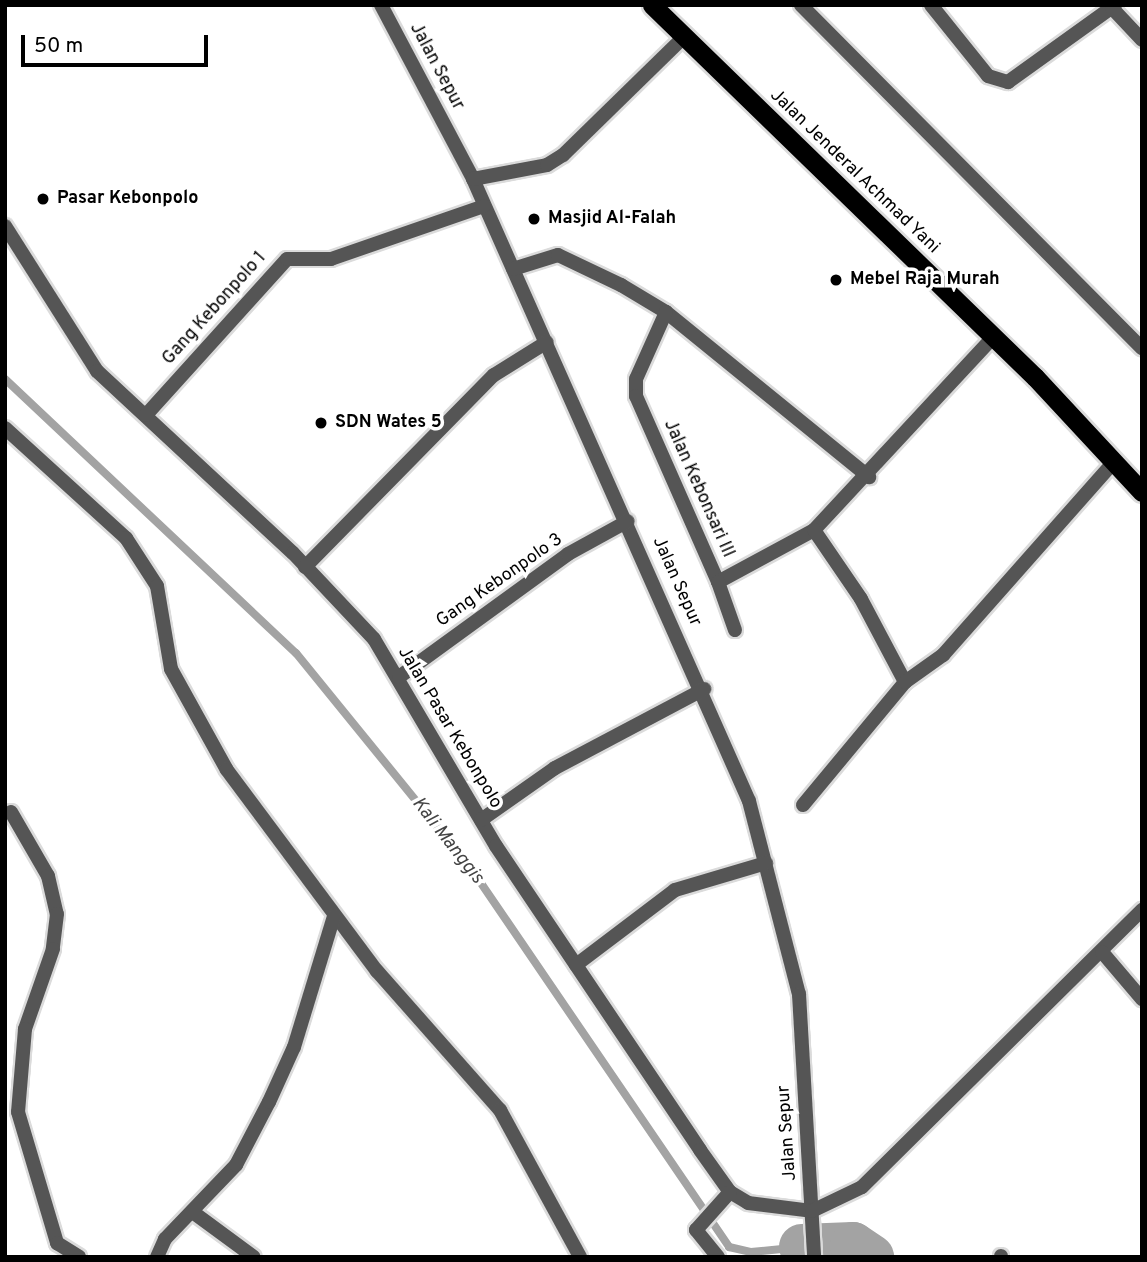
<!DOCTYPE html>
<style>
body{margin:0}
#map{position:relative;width:1147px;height:1262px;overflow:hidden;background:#fff;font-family:Overpass,sans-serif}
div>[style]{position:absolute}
.stream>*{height:8px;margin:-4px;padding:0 4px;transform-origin:4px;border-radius:4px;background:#a3a3a3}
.river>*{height:46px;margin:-23px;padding:0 23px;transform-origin:23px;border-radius:23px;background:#a3a3a3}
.roads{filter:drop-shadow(2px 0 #dbdbdb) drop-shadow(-2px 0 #dbdbdb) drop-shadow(0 2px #dbdbdb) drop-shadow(0 -2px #dbdbdb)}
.minor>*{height:14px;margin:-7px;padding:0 7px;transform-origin:7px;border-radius:7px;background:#555}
.trunk>*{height:19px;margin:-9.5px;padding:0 9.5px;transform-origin:9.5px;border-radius:9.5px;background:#000}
.dots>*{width:19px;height:19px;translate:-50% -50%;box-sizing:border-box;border:4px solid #fff;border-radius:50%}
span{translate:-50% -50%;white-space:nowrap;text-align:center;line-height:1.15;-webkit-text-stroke:7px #fff;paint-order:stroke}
.street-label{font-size:18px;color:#000}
.poi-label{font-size:18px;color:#000;font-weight:700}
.left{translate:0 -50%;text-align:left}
.water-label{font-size:19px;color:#444;font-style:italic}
.frame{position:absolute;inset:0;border:7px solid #000;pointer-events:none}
.scale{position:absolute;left:21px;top:35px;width:187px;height:32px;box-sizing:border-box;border:4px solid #000;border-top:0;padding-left:9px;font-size:21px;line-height:24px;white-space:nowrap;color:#000;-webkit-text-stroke:5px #fff;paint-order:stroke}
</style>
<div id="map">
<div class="stream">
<i style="left:5px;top:379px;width:400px;rotate:43.3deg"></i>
<i style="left:296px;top:653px;width:276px;rotate:50.9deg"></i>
<i style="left:470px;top:867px;width:460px;rotate:55.7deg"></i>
<i style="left:729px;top:1247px;width:23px;rotate:13deg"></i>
<i style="left:751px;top:1252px;width:51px;rotate:-5.6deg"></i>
</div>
<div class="river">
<i style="left:802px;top:1247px;width:51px;rotate:-2.2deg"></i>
<i style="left:853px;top:1245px;width:22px;rotate:34deg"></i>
</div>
<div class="roads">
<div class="minor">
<i style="left:381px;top:5px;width:197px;rotate:62.1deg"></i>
<i style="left:473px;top:179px;width:680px;rotate:66.07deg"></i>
<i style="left:749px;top:801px;width:199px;rotate:75.5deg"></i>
<i style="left:799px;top:994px;width:263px;rotate:86.7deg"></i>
<i style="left:801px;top:5px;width:484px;rotate:45.2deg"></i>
<i style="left:931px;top:5px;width:91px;rotate:51.2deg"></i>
<i style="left:988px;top:76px;width:21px;rotate:17deg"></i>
<i style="left:1008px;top:82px;width:132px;rotate:-35.7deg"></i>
<i style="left:1112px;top:8px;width:44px;rotate:46.8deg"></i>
<i style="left:473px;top:179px;width:75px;rotate:-10.7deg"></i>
<i style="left:547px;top:165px;width:19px;rotate:-32deg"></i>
<i style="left:563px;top:155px;width:169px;rotate:-44.3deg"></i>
<i style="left:5px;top:226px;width:172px;rotate:57.6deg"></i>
<i style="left:97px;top:371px;width:267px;rotate:42.9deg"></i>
<i style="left:293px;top:553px;width:118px;rotate:46.7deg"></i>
<i style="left:374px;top:639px;width:240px;rotate:59.5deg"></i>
<i style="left:496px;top:846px;width:366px;rotate:56.1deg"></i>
<i style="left:700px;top:1150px;width:52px;rotate:54.5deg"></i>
<i style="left:730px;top:1192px;width:21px;rotate:31deg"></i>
<i style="left:748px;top:1203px;width:64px;rotate:7.1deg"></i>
<i style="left:812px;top:1211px;width:55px;rotate:-25.6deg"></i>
<i style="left:862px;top:1187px;width:394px;rotate:-44.7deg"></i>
<i style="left:513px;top:269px;width:47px;rotate:-17.3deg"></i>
<i style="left:558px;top:255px;width:70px;rotate:25.5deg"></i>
<i style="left:621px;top:285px;width:52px;rotate:31deg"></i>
<i style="left:666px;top:312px;width:262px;rotate:39.1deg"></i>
<i style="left:666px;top:312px;width:73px;rotate:114.1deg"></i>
<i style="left:636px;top:379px;width:17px;rotate:90deg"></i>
<i style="left:636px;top:396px;width:203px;rotate:66.2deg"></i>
<i style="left:718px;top:582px;width:109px;rotate:-28.4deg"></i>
<i style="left:814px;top:530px;width:265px;rotate:-47.1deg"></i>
<i style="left:146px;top:415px;width:210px;rotate:-47.9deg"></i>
<i style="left:287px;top:259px;width:44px"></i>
<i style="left:331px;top:259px;width:162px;rotate:-19.1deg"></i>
<i style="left:5px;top:428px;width:164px;rotate:42.3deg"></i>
<i style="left:126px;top:538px;width:57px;rotate:57.1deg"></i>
<i style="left:157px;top:586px;width:84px;rotate:80.4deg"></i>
<i style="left:171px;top:669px;width:115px;rotate:61deg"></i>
<i style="left:227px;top:770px;width:251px;rotate:53.3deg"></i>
<i style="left:377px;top:971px;width:186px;rotate:48.5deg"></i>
<i style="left:500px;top:1110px;width:167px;rotate:61.4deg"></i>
<i style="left:814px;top:530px;width:83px;rotate:55.7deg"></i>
<i style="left:861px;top:599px;width:94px;rotate:62.1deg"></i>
<i style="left:305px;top:567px;width:269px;rotate:-45.5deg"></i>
<i style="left:494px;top:375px;width:62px;rotate:-31.9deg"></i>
<i style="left:718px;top:582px;width:51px;rotate:70.5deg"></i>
<i style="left:399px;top:677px;width:209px;rotate:-36deg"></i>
<i style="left:568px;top:554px;width:68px;rotate:-28.8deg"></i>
<i style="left:803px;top:805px;width:160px;rotate:-50.3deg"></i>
<i style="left:905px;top:682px;width:47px;rotate:-35.4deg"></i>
<i style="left:943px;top:655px;width:258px;rotate:-48.5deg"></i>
<i style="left:11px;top:812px;width:74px;rotate:60deg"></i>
<i style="left:48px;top:876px;width:39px;rotate:77deg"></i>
<i style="left:57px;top:914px;width:35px;rotate:97deg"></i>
<i style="left:53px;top:949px;width:85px;rotate:109.3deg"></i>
<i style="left:25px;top:1029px;width:83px;rotate:94.8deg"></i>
<i style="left:18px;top:1112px;width:137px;rotate:73.4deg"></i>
<i style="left:57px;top:1243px;width:26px;rotate:32deg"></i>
<i style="left:481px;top:820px;width:90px;rotate:-35.1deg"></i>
<i style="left:555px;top:768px;width:169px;rotate:-27.9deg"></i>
<i style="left:1102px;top:952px;width:62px;rotate:49.6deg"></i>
<i style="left:576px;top:965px;width:124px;rotate:-37.1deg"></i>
<i style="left:675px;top:890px;width:95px;rotate:-16.5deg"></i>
<i style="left:194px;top:1213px;width:74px;rotate:36.3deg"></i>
<i style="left:1001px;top:1256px;width:1px;rotate:90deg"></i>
<i style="left:157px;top:1257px;width:20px;rotate:-66deg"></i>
<i style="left:165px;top:1239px;width:103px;rotate:-46.2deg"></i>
<i style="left:236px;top:1165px;width:71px;rotate:-62.4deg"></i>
<i style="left:269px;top:1102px;width:60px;rotate:-65.6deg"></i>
<i style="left:294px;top:1047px;width:137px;rotate:-73deg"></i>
<i style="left:718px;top:1257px;width:35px;rotate:-129deg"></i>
<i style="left:696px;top:1230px;width:51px;rotate:-48.2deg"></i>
</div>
<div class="trunk">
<i style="left:652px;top:5px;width:534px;rotate:44.17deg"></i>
<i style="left:1035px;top:377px;width:157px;rotate:47.1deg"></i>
</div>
</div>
<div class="dots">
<i style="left:43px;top:199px;background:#000"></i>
<i style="left:534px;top:219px;background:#000"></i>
<i style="left:836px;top:280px;background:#000"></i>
<i style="left:321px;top:423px;background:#000"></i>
</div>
<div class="street-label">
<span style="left:436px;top:67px;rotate:62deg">Jalan Sepur</span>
<span style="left:854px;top:172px;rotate:44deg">Jalan Jenderal Achmad Yani</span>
<span style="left:215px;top:309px;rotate:-48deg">Gang Kebonpolo 1</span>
<span style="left:698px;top:489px;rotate:66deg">Jalan Kebonsari III</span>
<span style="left:500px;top:581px;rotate:-35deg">Gang Kebonpolo 3</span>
<span style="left:676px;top:582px;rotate:66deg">Jalan Sepur</span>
<span style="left:449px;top:728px;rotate:59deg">Jalan Pasar Kebonpolo</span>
<span style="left:788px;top:1133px;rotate:-94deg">Jalan Sepur</span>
</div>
<div class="poi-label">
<span class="left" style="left:57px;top:199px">Pasar Kebonpolo</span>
<span class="left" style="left:548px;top:219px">Masjid Al-Falah</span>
<span class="left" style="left:850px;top:280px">Mebel Raja Murah</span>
<span class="left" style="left:335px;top:423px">SDN Wates 5</span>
</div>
<div class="water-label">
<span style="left:447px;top:841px;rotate:52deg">Kali Manggis</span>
</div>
<div class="frame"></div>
<div class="scale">50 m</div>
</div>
